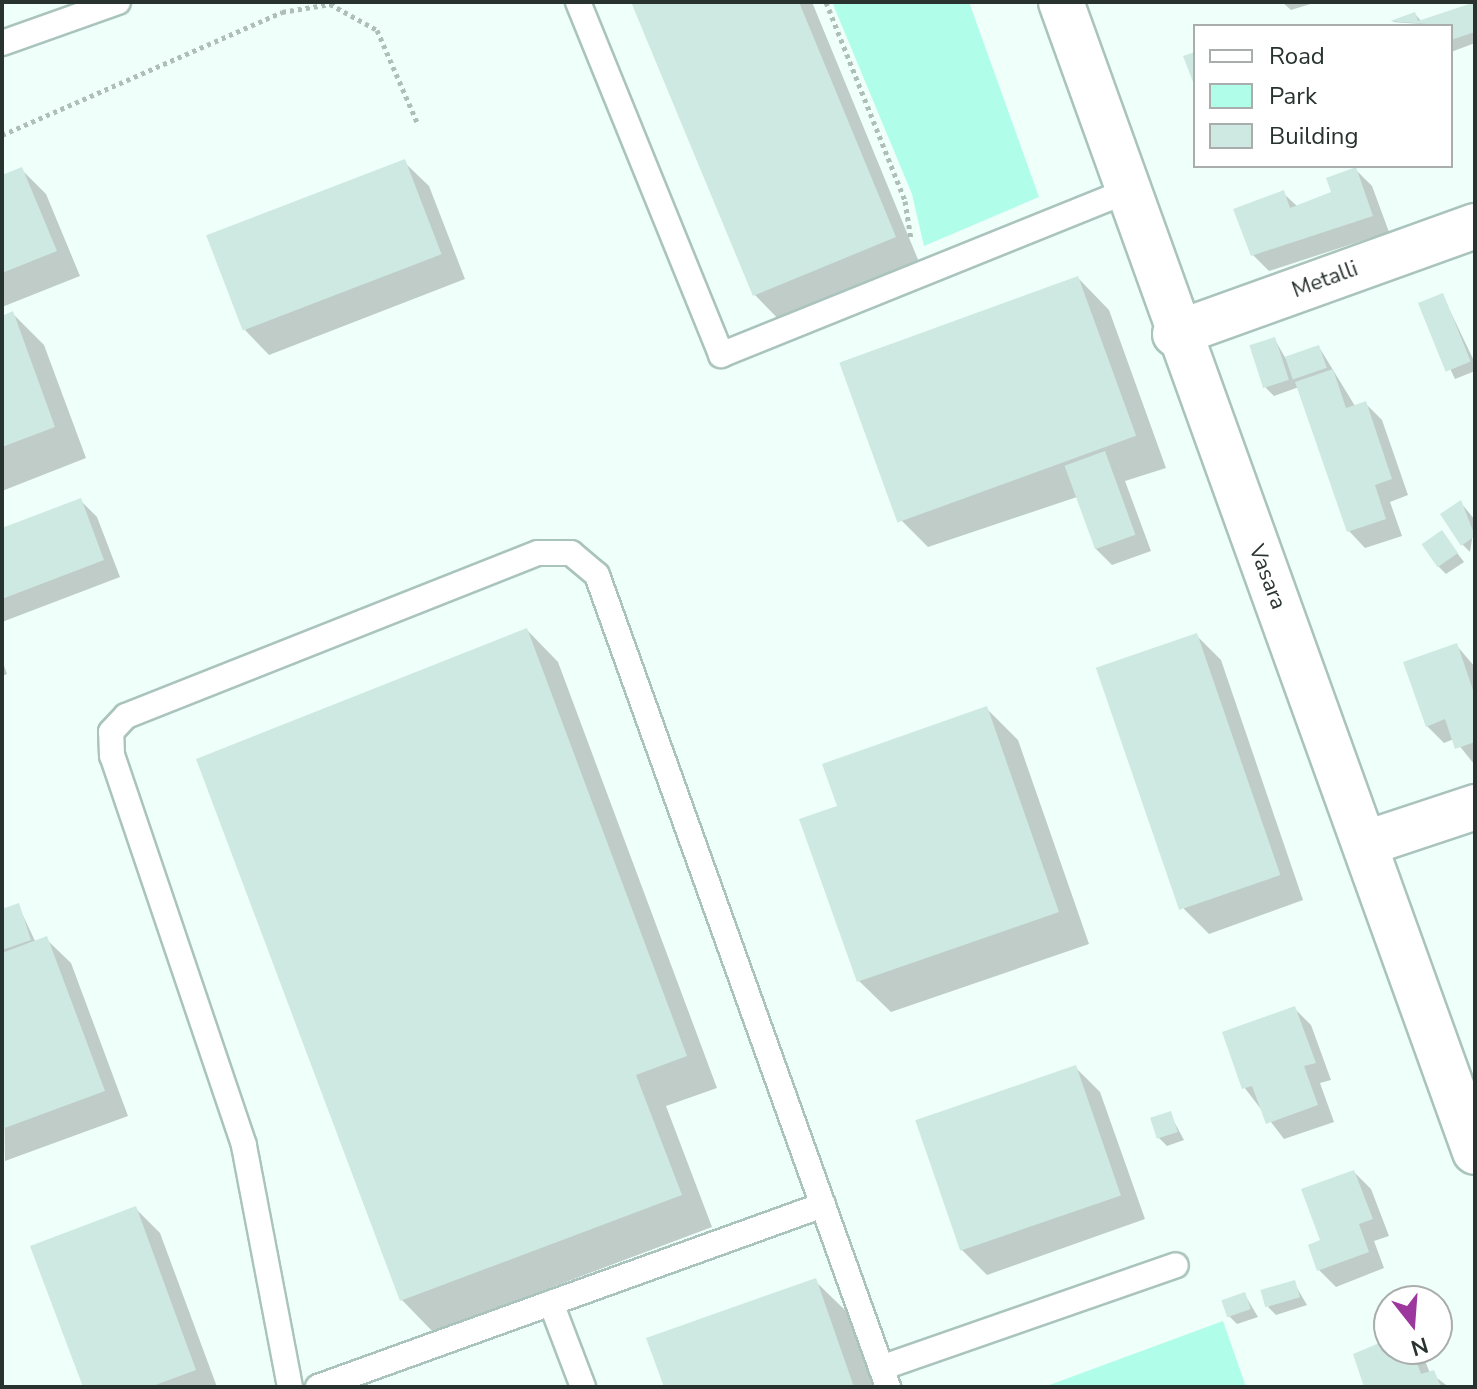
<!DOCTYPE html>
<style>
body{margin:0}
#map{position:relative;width:1477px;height:1389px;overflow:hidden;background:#effffa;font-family:"Nunito Sans",sans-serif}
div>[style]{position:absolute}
.green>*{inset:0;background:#b0fdea}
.shadow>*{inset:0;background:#0003}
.building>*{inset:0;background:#cee9e1;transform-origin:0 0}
.path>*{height:5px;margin-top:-2.5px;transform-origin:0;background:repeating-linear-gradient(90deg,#afbeb9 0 4px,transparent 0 8px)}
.roads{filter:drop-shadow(2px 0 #aac4bd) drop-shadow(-2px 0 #aac4bd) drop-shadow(0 2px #aac4bd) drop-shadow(0 -2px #aac4bd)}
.service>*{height:24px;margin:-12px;padding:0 12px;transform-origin:12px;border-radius:12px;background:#fff}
.minor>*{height:44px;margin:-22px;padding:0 22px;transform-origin:22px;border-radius:22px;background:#fff}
span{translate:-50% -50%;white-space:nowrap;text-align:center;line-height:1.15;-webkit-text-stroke:8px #fff;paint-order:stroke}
.street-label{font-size:22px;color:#283330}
.frame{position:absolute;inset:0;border:4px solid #283330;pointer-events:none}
.legend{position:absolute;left:1193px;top:24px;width:260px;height:144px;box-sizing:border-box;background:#fff;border:2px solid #a9adac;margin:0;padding:10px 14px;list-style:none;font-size:24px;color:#283330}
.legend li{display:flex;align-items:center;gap:16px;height:40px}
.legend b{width:40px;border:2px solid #a9adac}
.north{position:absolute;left:1373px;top:1285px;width:80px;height:80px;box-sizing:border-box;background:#fff;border:2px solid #a9adac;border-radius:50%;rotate:163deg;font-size:22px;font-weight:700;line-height:32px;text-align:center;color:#283330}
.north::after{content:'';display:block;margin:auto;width:28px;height:36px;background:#9b379d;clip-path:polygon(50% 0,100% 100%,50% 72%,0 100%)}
</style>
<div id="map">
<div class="green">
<i style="clip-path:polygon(832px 2px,969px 2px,1039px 197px,924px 246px,912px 194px)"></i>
<i style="clip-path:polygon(1223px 1321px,1246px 1387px,1044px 1387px)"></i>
</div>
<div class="shadow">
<i style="clip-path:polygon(633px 2px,812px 2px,919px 262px,786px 327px,755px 295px)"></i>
<i style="clip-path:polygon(1282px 2px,1317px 2px,1291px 10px)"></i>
<i style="clip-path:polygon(1475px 4px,1475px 43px,1451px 52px,1451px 26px,1392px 22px,1415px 14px,1422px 22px)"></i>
<i style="clip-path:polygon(404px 162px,429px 186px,465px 279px,269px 355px,245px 330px)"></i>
<i style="clip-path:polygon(1355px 169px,1372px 186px,1389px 232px,1269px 271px,1252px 254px,1283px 193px,1298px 207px,1333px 193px)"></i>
<i style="clip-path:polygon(22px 170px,46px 194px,80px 276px,2px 307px,2px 178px)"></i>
<i style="clip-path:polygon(1078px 278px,1109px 310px,1166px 468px,1125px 481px,1151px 551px,1112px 565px,1096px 549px,1077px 497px,928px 547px,896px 515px,842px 362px)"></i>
<i style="clip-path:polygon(1443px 296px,1475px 363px,1475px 371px,1455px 379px,1420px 305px)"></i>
<i style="clip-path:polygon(13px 314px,44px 345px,86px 458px,2px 491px,2px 318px)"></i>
<i style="clip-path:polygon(1275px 340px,1286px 359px,1319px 347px,1355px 406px,1365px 403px,1382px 420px,1408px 495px,1390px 502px,1402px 536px,1365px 548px,1349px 531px,1299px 387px,1274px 396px,1266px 388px)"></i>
<i style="clip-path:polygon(80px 500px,97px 517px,120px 577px,2px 622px,2px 531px)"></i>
<i style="clip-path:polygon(1461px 503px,1475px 520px,1470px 552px,1462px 544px)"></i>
<i style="clip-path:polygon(1442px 533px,1464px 562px,1446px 574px,1438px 566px)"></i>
<i style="clip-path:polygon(527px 630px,558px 662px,717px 1088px,666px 1106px,712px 1227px,433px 1332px,402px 1300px)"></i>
<i style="clip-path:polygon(1196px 635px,1221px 660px,1303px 900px,1209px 934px,1184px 909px)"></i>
<i style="clip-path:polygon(1457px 646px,1475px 667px,1474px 764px,1454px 739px,1444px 743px,1427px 726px)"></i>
<i style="clip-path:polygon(2px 660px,7px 674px,2px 676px)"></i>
<i style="clip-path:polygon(986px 708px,1018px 740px,1089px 944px,891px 1012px,859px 981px,839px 808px)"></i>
<i style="clip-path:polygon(18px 905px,36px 943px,46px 939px,71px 963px,128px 1116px,5px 1161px,2px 911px)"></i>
<i style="clip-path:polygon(1294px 1008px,1311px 1025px,1331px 1080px,1320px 1083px,1334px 1122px,1284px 1139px,1244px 1087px)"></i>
<i style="clip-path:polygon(1076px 1068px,1100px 1092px,1145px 1219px,987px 1275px,962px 1250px)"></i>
<i style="clip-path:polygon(1170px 1114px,1184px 1140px,1167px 1146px,1159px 1138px)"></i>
<i style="clip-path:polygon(1354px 1172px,1371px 1189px,1389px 1236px,1374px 1241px,1384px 1268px,1336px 1287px,1319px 1270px,1323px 1241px)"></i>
<i style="clip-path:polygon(135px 1208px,160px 1233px,217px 1387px,86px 1387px)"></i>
<i style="clip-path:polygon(815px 1281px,847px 1312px,873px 1387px,667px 1387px)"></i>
<i style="clip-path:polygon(1294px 1283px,1307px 1305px,1276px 1315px,1268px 1307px)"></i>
<i style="clip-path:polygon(1245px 1295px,1258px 1317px,1237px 1324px,1229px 1316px)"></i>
<i style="clip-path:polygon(1389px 1342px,1389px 1349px,1420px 1349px,1430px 1373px,1449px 1387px,1366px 1387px)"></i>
</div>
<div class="building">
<i style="clip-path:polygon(631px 2px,799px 2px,896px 237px,753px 296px)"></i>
<i style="clip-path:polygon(1475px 2px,1475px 32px,1451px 40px,1451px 26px,1390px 21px,1415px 12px,1418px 21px)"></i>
<i style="clip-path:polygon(1195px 52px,1195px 87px,1183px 56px)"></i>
<i style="left:405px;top:159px;width:102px;height:213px;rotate:69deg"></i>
<i style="clip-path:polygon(22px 167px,57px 251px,2px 273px,2px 175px)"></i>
<i style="clip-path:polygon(1356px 167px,1373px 216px,1251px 256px,1233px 209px,1284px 190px,1290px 208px,1331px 192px,1326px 178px)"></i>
<i style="left:1078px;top:276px;width:170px;height:254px;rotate:70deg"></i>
<i style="left:1443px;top:293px;width:74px;height:27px;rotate:68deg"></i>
<i style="clip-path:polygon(13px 311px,55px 427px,2px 447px,2px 316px)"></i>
<i style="left:1275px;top:337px;width:45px;height:27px;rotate:72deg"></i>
<i style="left:1319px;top:345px;width:24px;height:36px;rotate:71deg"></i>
<i style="clip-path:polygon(1333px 369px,1346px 408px,1366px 401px,1392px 479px,1375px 485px,1386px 519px,1347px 532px,1295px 382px)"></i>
<i style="left:1105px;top:451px;width:89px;height:43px;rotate:70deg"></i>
<i style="clip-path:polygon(81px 498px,104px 560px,2px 599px,2px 528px)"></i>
<i style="clip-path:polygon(1461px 500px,1475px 536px,1461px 546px,1440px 514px)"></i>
<i style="left:1442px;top:530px;width:28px;height:25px;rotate:55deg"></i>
<i style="clip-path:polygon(527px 628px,687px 1056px,636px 1075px,682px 1195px,400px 1301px,196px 759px)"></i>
<i style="left:1197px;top:633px;width:256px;height:107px;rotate:71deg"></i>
<i style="clip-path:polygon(1457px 643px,1475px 696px,1475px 742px,1455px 749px,1445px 719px,1426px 727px,1403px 662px)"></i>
<i style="clip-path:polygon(987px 706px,1059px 912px,857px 982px,799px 819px,837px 806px,822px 764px)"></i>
<i style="clip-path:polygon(19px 903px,31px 940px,2px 950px,2px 909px)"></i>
<i style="clip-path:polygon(47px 936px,105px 1091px,2px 1129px,2px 953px)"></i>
<i style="clip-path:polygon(1295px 1006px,1316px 1063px,1304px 1066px,1318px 1105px,1266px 1124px,1252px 1086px,1242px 1089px,1222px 1032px)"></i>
<i style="left:1076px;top:1065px;width:138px;height:170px;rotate:71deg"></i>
<i style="left:1171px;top:1111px;width:22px;height:22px;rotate:72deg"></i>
<i style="clip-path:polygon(1354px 1170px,1373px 1219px,1359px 1224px,1369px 1252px,1317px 1271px,1308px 1245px,1320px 1240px,1301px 1189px)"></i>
<i style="clip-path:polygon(136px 1206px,196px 1370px,150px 1387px,83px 1387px,30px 1246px)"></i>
<i style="clip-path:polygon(816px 1278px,854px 1387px,664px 1387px,646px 1338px)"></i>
<i style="left:1295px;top:1280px;width:18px;height:36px;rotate:74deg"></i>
<i style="left:1245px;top:1292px;width:18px;height:25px;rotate:71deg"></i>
<i style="clip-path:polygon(1389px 1339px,1389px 1349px,1412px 1349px,1421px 1374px,1434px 1370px,1441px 1387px,1364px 1387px,1353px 1354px)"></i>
</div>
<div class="path">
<i style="left:826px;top:2px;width:214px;rotate:68.3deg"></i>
<i style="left:905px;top:201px;width:37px;rotate:81deg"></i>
<i style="left:2px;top:135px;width:306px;rotate:-23.7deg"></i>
<i style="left:282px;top:12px;width:49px;rotate:-9.5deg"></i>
<i style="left:330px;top:4px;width:54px;rotate:29deg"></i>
<i style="left:377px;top:30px;width:100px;rotate:66.5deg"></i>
</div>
<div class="roads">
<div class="service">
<i style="left:578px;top:2px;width:381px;rotate:67.9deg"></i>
<i style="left:721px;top:355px;width:437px;rotate:-22deg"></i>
<i style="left:2px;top:43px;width:123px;rotate:-19.5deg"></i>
<i style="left:551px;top:1303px;width:90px;rotate:69.1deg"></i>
<i style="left:881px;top:1368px;width:312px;rotate:-19.2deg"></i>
<i style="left:290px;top:1387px;width:246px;rotate:-100.8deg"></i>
<i style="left:244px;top:1145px;width:411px;rotate:-108.7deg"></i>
<i style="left:112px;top:756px;width:24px;rotate:-92deg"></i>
<i style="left:111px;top:732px;width:22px;rotate:-47deg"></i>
<i style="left:126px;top:716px;width:443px;rotate:-21.6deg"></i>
<i style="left:538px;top:553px;width:33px"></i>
<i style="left:571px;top:553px;width:34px;rotate:40deg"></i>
<i style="left:597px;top:575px;width:863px;rotate:70.28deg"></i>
<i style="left:318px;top:1387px;width:537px;rotate:-19.82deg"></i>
</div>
<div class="minor">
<i style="left:1061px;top:2px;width:1222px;rotate:70.2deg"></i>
<i style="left:1175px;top:334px;width:319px;rotate:-19.8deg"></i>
<i style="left:1367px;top:843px;width:114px;rotate:-18.4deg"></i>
</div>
</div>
<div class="street-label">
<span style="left:1325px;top:280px;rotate:-20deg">Metalli</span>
<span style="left:1267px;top:577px;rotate:69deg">Vasara</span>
</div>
<div class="frame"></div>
<ul class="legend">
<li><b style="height:10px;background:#fff"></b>Road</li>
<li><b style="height:22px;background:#b0fdea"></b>Park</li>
<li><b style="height:22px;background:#cee9e1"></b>Building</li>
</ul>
<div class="north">N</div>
</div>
